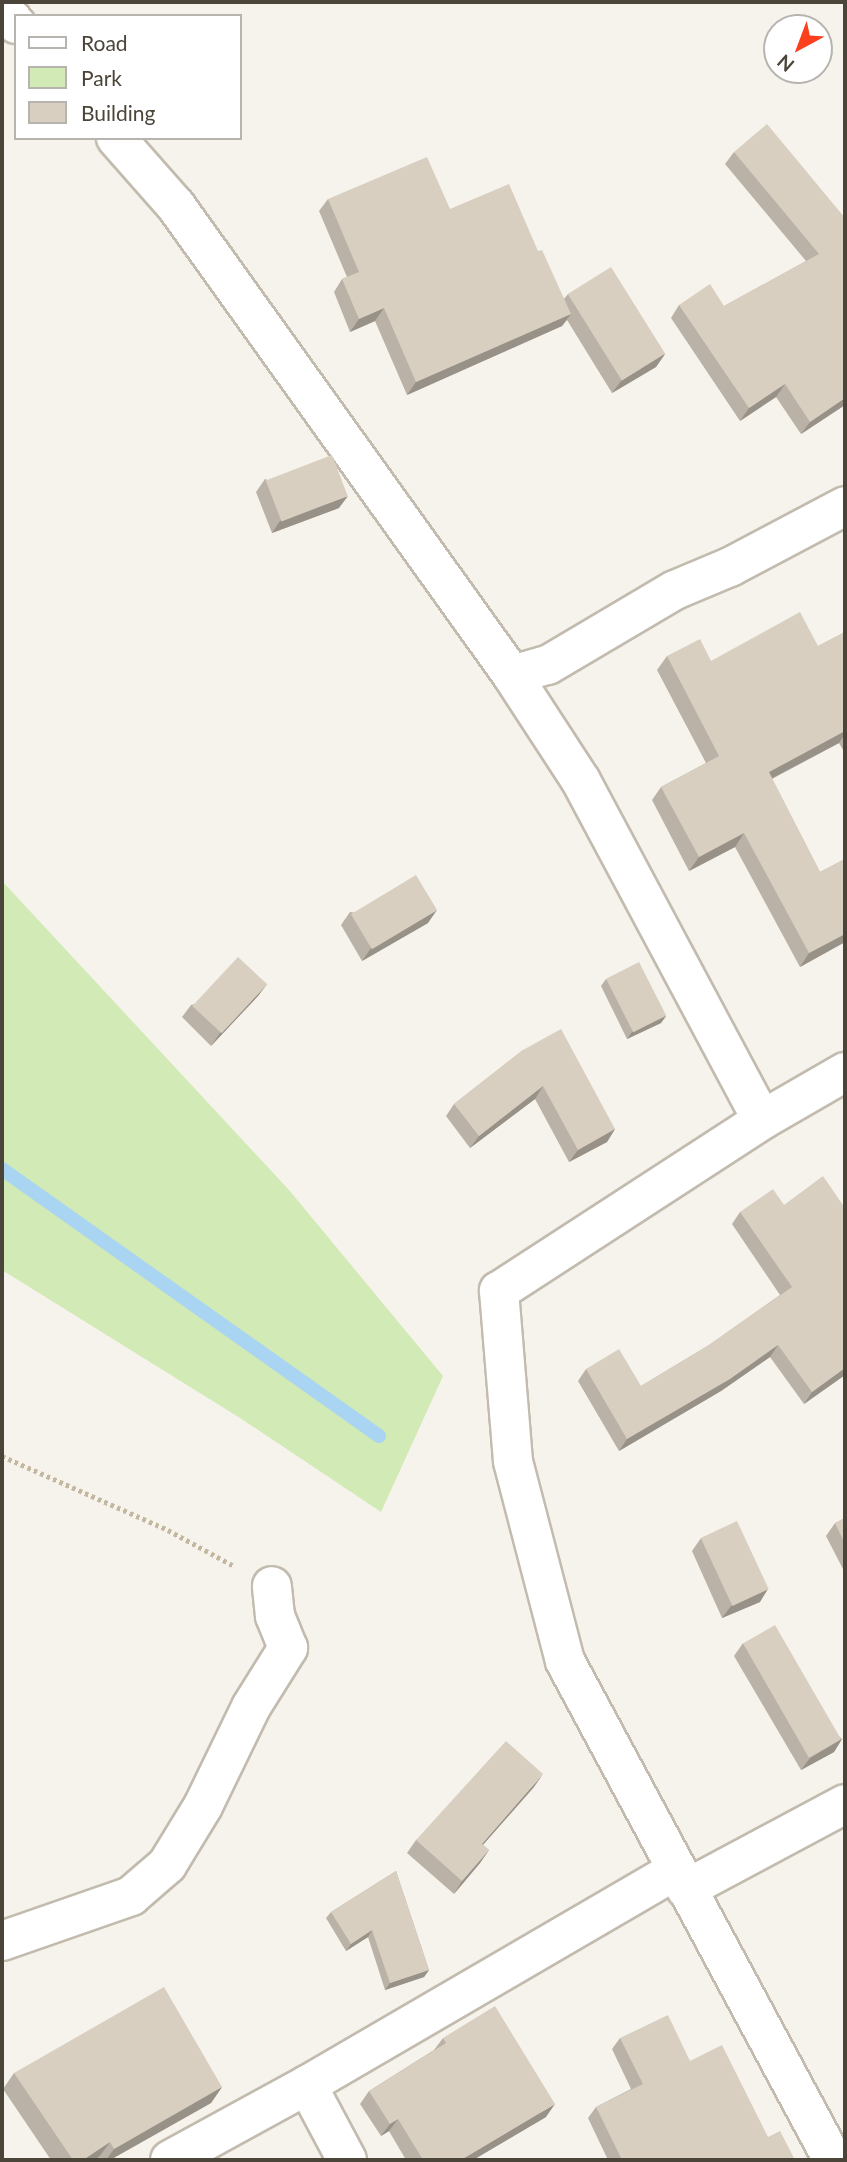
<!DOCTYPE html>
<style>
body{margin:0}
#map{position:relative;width:847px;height:2162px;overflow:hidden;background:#f6f3ec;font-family:Lato,sans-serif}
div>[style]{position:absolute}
.green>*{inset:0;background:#d2eab5}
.stream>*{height:14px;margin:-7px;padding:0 7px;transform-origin:7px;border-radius:7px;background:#a9d4f2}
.path>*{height:4.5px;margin-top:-2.25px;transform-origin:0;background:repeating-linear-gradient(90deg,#c4b79f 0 3.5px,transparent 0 7px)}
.roads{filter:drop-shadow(2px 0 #c2bbae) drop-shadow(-2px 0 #c2bbae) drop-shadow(0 2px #c2bbae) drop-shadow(0 -2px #c2bbae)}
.minor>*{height:38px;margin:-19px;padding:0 19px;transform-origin:19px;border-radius:19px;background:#fff}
.wall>*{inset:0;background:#bab2a6}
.shaded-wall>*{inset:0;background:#979187}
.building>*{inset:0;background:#d8cfc1;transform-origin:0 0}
span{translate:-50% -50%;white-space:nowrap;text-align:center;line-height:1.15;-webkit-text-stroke:6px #fff;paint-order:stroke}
.frame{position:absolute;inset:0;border:4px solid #4b4439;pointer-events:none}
.legend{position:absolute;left:14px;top:14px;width:228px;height:126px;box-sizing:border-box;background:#fff;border:2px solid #b7b4b0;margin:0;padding:9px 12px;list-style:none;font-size:21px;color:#4b4439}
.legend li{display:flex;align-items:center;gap:14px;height:35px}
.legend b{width:35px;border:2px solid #b7b4b0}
.north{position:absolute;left:763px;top:14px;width:70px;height:70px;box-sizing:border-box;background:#fff;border:2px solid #b7b4b0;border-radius:50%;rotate:221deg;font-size:19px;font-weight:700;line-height:28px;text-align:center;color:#4b4439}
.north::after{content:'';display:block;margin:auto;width:24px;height:32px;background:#fc3f1d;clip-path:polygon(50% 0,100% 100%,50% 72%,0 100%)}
</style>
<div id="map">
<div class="green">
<i style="clip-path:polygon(2px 881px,289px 1190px,443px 1376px,381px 1512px,240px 1418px,2px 1270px)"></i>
</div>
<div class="stream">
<i style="left:2px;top:1169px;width:462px;rotate:35.3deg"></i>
</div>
<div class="path">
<i style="left:2px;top:1456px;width:182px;rotate:24deg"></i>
<i style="left:168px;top:1530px;width:75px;rotate:28.6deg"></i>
</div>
<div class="roads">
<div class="minor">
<i style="left:2px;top:8px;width:21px;rotate:49deg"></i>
<i style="left:116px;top:138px;width:91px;rotate:48.6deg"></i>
<i style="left:176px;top:206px;width:577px;rotate:54.38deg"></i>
<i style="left:512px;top:675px;width:126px;rotate:56.9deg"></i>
<i style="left:581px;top:781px;width:384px;rotate:61.9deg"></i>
<i style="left:512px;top:675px;width:37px;rotate:-16deg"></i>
<i style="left:548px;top:665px;width:147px;rotate:-30.6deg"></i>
<i style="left:675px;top:590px;width:60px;rotate:-22.7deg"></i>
<i style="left:730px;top:567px;width:130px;rotate:-27.9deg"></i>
<i style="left:686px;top:1889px;width:180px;rotate:-28.1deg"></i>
<i style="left:2px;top:1941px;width:137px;rotate:-19.2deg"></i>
<i style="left:131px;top:1896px;width:48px;rotate:-40.7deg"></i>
<i style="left:167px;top:1865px;width:69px;rotate:-58.6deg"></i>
<i style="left:203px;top:1806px;width:110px;rotate:-64.1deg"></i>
<i style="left:251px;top:1707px;width:70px;rotate:-57.9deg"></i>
<i style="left:288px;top:1648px;width:35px;rotate:-112deg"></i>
<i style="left:275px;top:1616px;width:30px;rotate:-96deg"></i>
<i style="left:307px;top:2085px;width:85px;rotate:61.9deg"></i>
<i style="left:170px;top:2160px;width:156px;rotate:-28.7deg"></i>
<i style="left:307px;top:2085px;width:427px;rotate:-30.2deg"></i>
<i style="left:833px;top:2160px;width:566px;rotate:-118.24deg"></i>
<i style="left:565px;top:1661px;width:207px;rotate:-104.6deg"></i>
<i style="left:513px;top:1461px;width:171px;rotate:-94.7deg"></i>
<i style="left:499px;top:1291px;width:314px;rotate:-33deg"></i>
<i style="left:762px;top:1120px;width:96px;rotate:-30deg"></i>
</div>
</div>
<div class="wall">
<i style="clip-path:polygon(734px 152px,845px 218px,845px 405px,801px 434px,776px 397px,740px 421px,671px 318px,679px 305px,724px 306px,806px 261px,725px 164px)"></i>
<i style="clip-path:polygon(328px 199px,450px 209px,538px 251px,564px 299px,568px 294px,665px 354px,656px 367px,612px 393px,567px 320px,562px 326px,407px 395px,375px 321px,350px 332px,334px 292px,342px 279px,347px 277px,319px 211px)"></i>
<i style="clip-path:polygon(265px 479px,339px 508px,272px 533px,256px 492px)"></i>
<i style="clip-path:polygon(845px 632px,845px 748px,843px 750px,839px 743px,772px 779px,820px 872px,845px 859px,845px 942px,800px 967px,735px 847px,689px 871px,652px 800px,661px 787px,706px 763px,657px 670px,667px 656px,711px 661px,818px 646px)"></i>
<i style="clip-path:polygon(350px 912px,428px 923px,362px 961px,341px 925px)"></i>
<i style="clip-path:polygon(606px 979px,666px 1016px,661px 1023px,627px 1039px,601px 986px)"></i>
<i style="clip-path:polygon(267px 984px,258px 996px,211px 1046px,182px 1017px,191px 1005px)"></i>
<i style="clip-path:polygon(523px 1050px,615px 1129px,607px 1142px,569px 1162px,535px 1099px,470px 1148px,446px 1116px,454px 1104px)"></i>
<i style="clip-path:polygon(784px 1205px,845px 1208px,845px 1375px,804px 1404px,770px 1357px,721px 1391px,619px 1451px,578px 1381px,586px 1369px,641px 1386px,709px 1345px,780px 1295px,732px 1224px,740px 1212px)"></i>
<i style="clip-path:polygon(845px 1518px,845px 1573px,826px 1536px,835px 1523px)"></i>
<i style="clip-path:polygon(701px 1538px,760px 1602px,722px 1618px,692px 1551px)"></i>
<i style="clip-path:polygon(743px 1643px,842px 1739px,834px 1752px,801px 1770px,734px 1656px)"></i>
<i style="clip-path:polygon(534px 1787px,483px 1845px,489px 1850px,480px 1863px,454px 1894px,407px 1853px,416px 1840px)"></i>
<i style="clip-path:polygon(396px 1871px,429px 1970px,424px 1977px,385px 1990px,368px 1937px,346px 1951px,326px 1918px,331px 1912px)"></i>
<i style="clip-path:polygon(443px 2038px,546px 2117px,473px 2160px,406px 2160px,389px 2131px,381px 2136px,360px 2104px,369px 2091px,434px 2050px)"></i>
<i style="clip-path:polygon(620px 2038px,690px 2061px,768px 2137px,795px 2160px,608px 2160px,588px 2118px,596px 2107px,631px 2089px,612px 2049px)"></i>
<i style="clip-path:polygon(14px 2073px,222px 2087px,211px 2103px,110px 2160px,100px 2160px,99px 2157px,95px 2160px,51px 2160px,3px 2089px)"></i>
</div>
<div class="shaded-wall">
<i style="clip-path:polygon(384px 308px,375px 321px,350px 332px,359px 319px)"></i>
<i style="clip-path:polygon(571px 314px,562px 326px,407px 395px,416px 382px)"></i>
<i style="clip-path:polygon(665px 354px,656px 367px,612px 393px,621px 381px)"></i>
<i style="clip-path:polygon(785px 384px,776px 397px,740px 421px,749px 408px)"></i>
<i style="clip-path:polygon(845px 398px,845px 405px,801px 434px,810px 422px)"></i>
<i style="clip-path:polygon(348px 496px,339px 508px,272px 533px,280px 521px)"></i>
<i style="clip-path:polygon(845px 731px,845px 734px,839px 743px,759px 785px,769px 772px)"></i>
<i style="clip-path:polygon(744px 833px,735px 847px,689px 871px,699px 857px)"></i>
<i style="clip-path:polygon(437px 910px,428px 923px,362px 961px,371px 948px)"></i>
<i style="clip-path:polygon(845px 934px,845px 942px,800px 967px,809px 953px)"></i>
<i style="clip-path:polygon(267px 984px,258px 996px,211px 1046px,220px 1033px)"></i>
<i style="clip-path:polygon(666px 1016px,661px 1023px,627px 1039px,632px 1032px)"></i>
<i style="clip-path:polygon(543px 1086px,535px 1099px,470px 1148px,479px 1136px)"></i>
<i style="clip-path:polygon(615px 1129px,607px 1142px,569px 1162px,578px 1150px)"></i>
<i style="clip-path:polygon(778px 1345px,770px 1357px,721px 1391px,619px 1451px,627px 1439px)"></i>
<i style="clip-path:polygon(845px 1368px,845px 1375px,804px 1404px,812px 1392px)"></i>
<i style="clip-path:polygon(768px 1589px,760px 1602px,722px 1618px,731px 1606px)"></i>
<i style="clip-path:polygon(842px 1739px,834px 1752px,801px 1770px,810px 1758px)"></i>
<i style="clip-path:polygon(543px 1774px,534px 1787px,473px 1856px,482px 1844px)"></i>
<i style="clip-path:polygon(489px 1850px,480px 1863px,454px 1894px,462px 1881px)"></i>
<i style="clip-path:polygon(372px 1930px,368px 1937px,346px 1951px,351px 1944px)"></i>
<i style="clip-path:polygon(429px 1970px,424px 1977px,385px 1990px,390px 1983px)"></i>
<i style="clip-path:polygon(222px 2087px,211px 2103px,110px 2160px,106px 2160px,114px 2149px)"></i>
<i style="clip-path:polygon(555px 2104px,546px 2117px,473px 2160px,461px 2160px)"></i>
<i style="clip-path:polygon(398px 2119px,389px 2131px,381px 2136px,390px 2124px)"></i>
<i style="clip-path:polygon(110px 2142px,99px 2157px,95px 2160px,83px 2160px)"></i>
</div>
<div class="building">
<i style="clip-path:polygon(767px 124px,845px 218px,845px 398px,810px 422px,785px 384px,749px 408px,679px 305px,710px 284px,724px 306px,819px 254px,734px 152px)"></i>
<i style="clip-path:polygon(427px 157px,450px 209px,509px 184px,538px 251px,542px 250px,571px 314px,416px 382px,384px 308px,359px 319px,342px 279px,359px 272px,328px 199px)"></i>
<i style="left:611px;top:267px;width:102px;height:51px;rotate:58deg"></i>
<i style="left:332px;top:455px;width:44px;height:71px;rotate:69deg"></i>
<i style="clip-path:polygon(800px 612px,818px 646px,845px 632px,845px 731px,769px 772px,820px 872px,845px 859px,845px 934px,809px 953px,744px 833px,699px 857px,661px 787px,719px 756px,667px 656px,700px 639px,711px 661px)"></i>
<i style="left:416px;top:875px;width:41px;height:76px;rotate:59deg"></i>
<i style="left:238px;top:957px;width:40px;height:67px;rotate:43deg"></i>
<i style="left:639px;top:962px;width:60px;height:37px;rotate:63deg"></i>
<i style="clip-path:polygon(561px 1029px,615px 1129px,578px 1150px,543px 1086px,479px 1136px,454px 1104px,523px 1050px)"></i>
<i style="clip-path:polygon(823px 1176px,845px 1208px,845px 1368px,812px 1392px,778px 1345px,730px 1379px,627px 1439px,586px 1369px,619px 1349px,641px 1386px,709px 1345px,792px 1287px,740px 1212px,773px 1189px,784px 1205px)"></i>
<i style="clip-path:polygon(845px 1518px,845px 1544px,835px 1523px)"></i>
<i style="left:737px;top:1521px;width:75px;height:40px;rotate:65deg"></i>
<i style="left:775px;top:1625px;width:132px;height:37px;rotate:60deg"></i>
<i style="clip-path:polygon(506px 1741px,543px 1774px,482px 1844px,489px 1850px,462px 1881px,416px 1840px)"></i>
<i style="clip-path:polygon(396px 1871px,429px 1970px,390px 1983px,372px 1930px,351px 1944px,331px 1912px)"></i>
<i style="clip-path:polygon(164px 1987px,222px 2087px,114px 2149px,110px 2142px,83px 2160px,73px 2160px,14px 2073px)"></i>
<i style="clip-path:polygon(495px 2006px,555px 2104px,461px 2160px,423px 2160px,398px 2119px,390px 2124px,369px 2091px,446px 2043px,443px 2038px)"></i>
<i style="clip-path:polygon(668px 2015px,690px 2061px,722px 2045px,768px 2137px,780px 2131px,795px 2160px,622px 2160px,596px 2107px,643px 2084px,620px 2038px)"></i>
</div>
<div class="frame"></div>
<ul class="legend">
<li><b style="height:9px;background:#fff"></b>Road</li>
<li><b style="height:19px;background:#d2eab5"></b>Park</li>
<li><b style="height:19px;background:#d8cfc1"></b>Building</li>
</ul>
<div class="north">N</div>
</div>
